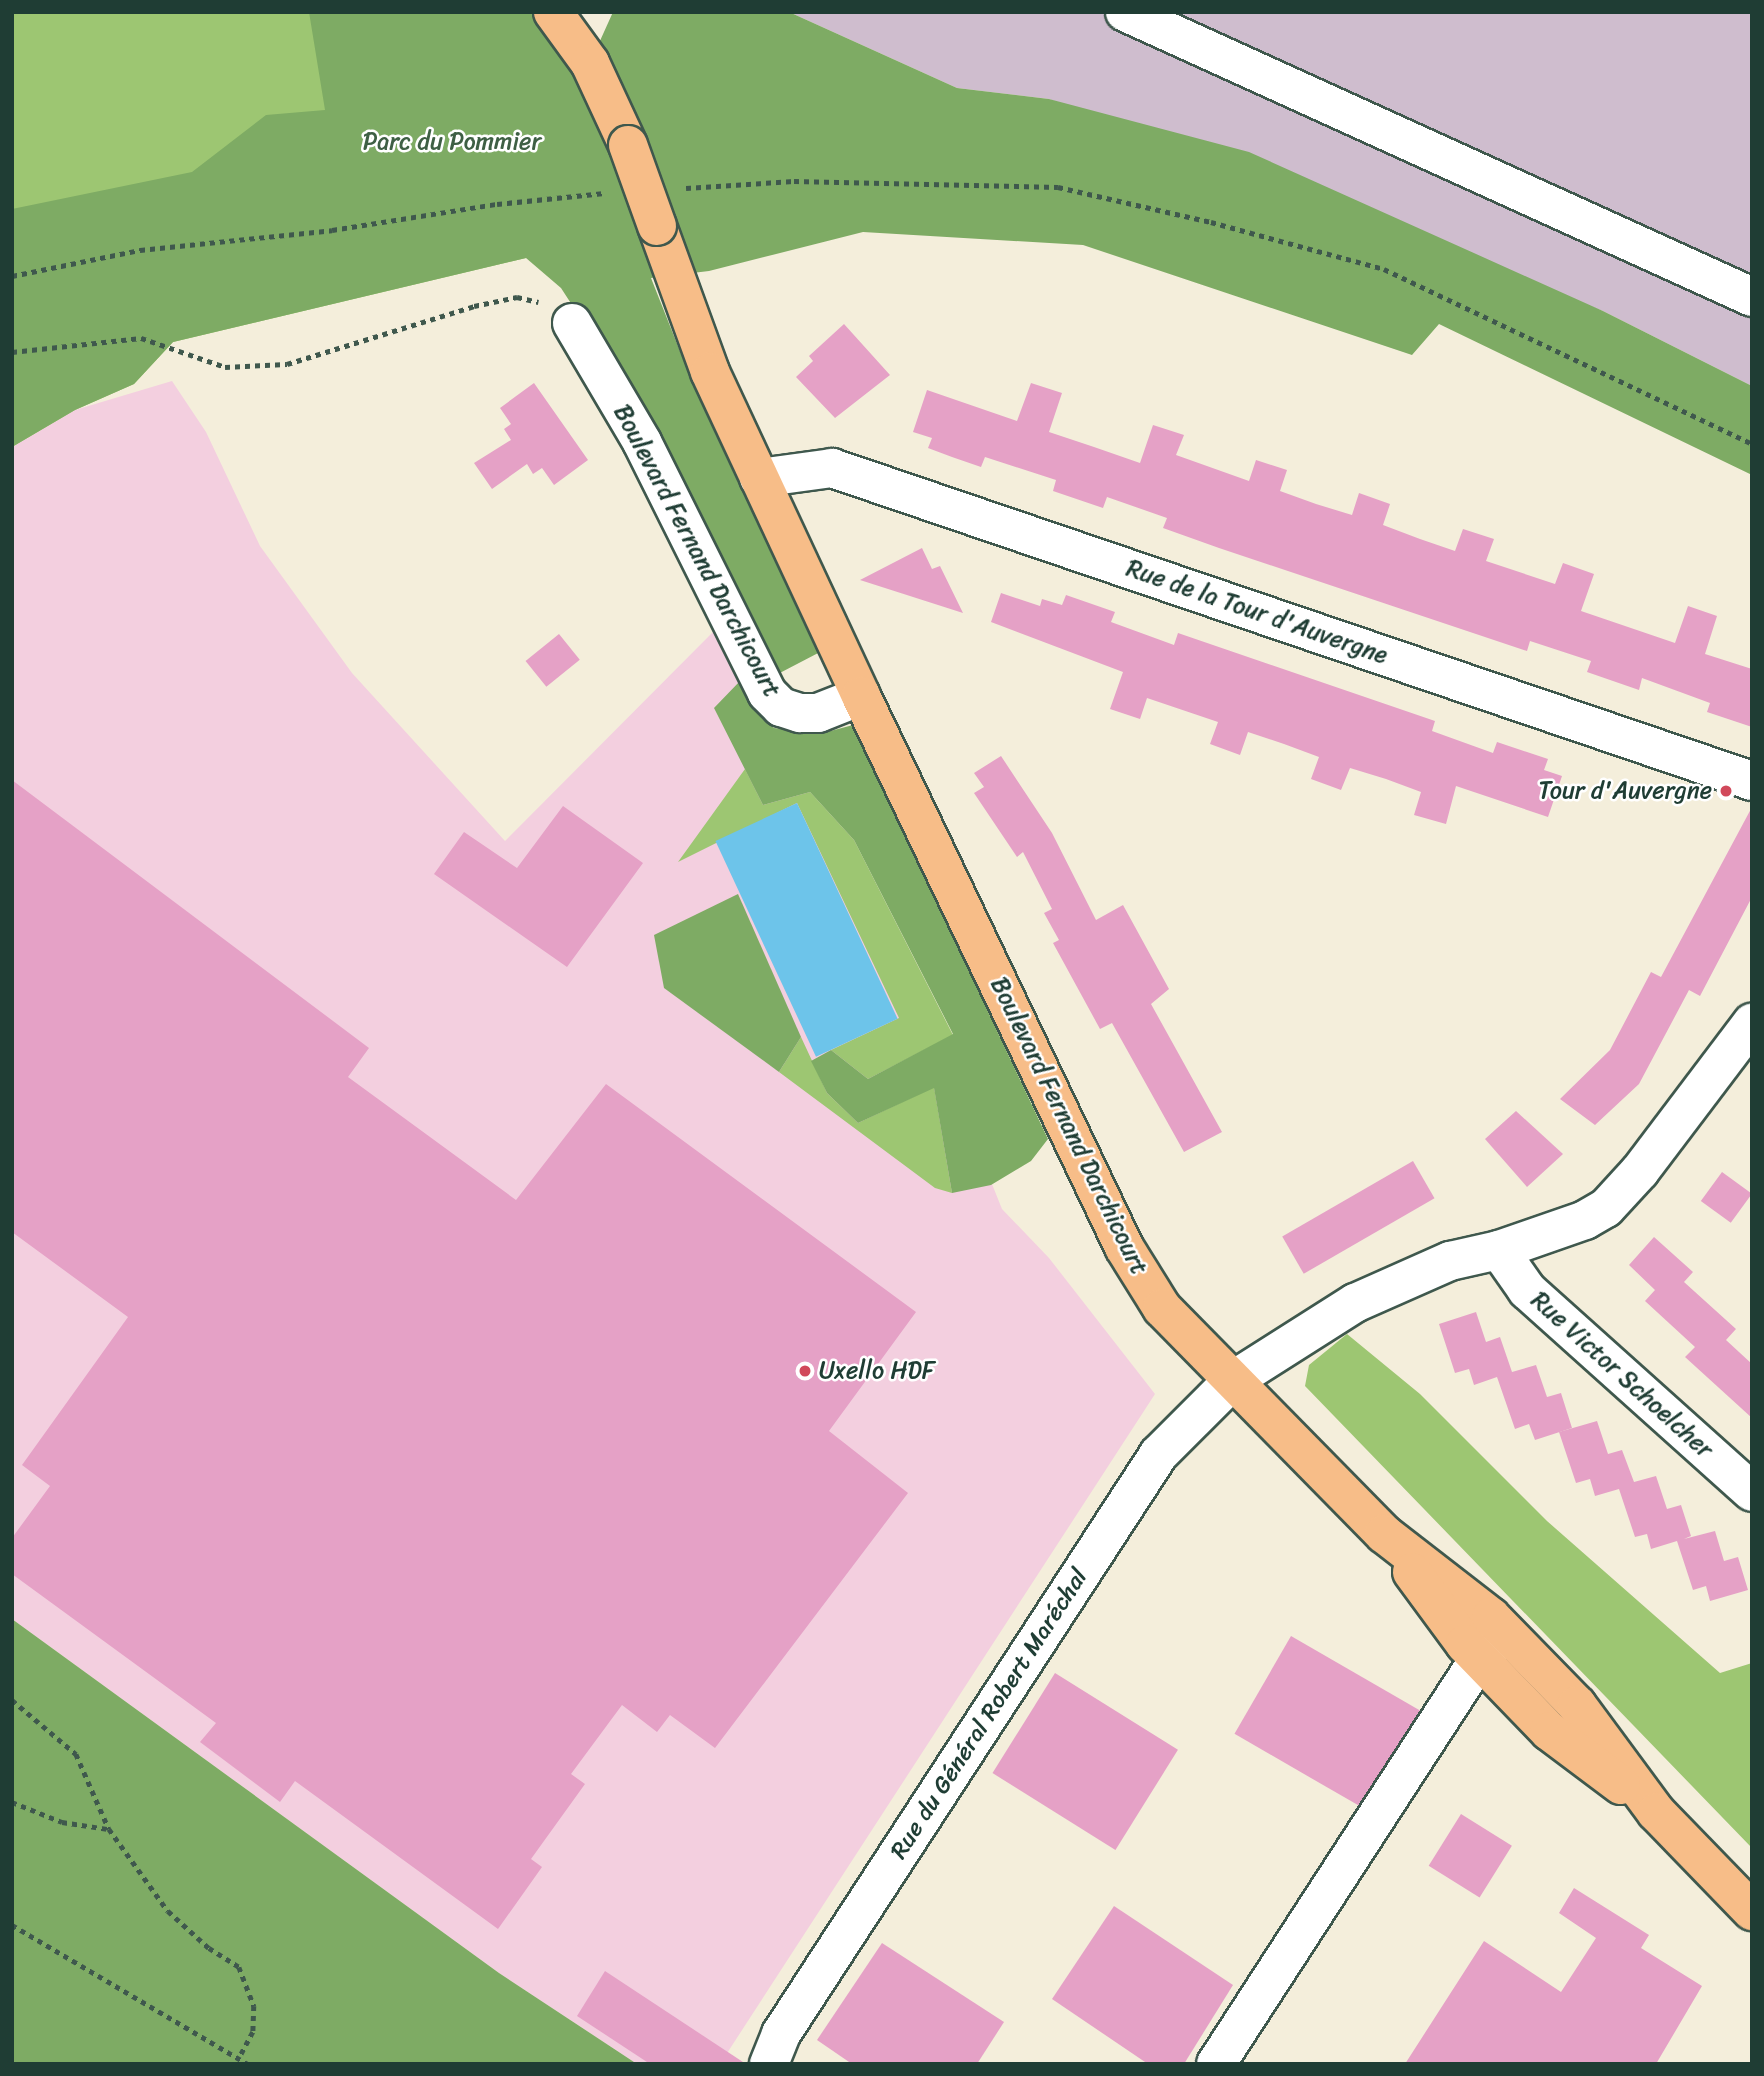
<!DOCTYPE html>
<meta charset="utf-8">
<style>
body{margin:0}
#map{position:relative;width:1764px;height:2076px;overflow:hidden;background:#f4eedb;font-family:Sriracha,sans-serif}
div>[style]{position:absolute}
.built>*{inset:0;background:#f3cfdf}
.industrial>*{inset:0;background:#cfbdce}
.green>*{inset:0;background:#9dc672}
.forest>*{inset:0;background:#7eab64}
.water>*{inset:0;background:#6dc4ea;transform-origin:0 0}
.building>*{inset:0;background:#e5a1c6;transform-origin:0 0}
.path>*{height:4.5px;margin-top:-2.25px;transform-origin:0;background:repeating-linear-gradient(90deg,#3f584d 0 5px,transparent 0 10px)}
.roads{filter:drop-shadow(2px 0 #3f584d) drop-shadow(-2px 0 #3f584d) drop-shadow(0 2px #3f584d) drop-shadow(0 -2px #3f584d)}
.minor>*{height:38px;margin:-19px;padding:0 19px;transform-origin:19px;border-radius:19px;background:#fff}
.major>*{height:38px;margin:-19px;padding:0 19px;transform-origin:19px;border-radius:19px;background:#f7bd88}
.bridges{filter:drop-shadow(2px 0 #3f584d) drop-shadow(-2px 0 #3f584d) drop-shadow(0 2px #3f584d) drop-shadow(0 -2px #3f584d)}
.major-bridge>*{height:38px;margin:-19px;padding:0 19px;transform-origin:19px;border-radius:19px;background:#f7bd88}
.dots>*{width:19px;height:19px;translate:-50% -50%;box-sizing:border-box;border:4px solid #fff;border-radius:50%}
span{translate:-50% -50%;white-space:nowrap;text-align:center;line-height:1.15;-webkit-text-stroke:5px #fff;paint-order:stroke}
.park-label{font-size:24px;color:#3e5f44}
.street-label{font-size:24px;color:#1f3d34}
.poi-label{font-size:24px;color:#1f3d34}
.right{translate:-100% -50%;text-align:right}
.left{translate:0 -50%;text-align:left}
.frame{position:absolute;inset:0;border:14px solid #1f3d34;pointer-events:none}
</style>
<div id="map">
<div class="built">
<i style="clip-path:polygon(172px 381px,206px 432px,260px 546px,352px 673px,505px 841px,714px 631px,788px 769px,854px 840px,1002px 1209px,1049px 1258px,1155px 1394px,720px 2064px,637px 2064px,499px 1973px,12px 1619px,12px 447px,75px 410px)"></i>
</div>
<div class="industrial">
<i style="clip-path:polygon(789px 12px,1752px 12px,1752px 386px,1603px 311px,1049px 99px,957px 88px)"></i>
</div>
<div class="green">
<i style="clip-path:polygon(12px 12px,553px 12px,526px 258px,173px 342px,134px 384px,75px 410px,12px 447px)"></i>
<i style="clip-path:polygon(745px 769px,763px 805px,810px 792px,854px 840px,953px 1035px,868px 1079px,831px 1050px,899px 1018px,797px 803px,678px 862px)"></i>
<i style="clip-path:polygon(801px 1037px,827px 1093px,858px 1123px,934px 1087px,952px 1193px,935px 1188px,779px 1072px)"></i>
<i style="clip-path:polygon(1347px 1334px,1420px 1394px,1547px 1521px,1720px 1673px,1752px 1663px,1752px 1848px,1305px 1386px,1309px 1365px)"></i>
</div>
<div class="forest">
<i style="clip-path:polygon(309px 12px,553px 12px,590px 63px,613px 12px,789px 12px,957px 88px,1049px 99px,1249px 152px,1603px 311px,1752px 386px,1752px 475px,1439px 324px,1412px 355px,1083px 245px,863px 232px,709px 271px,651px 278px,691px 379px,822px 651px,774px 676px,598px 345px,561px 288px,526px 258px,173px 342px,134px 384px,75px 410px,12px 447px,12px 209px,192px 172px,266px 115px,325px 110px)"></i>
<i style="clip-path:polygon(741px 680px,760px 716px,774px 728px,823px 733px,853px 725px,1048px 1139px,1031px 1161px,991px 1185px,952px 1193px,934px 1088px,858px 1123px,827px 1093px,811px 1061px,831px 1050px,868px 1079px,953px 1034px,854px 840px,810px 792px,763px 805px,714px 708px)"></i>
<i style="clip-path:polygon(738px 894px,801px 1037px,779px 1072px,664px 988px,654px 935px)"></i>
<i style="clip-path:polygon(12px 1619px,499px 1973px,637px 2064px,12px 2064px)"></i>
</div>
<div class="water">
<i style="left:797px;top:803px;width:238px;height:90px;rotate:65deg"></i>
</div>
<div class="building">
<i style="clip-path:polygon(844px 324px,890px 375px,835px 418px,796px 377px,813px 361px,809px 356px)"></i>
<i style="clip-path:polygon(534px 383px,588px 460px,554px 485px,542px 468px,533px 474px,527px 464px,492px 489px,474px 463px,511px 440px,504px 429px,511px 424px,500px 408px)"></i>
<i style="clip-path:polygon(1031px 383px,1062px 393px,1049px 432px,1094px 447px,1140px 463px,1153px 425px,1184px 435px,1176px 455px,1249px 481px,1256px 460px,1287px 470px,1280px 491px,1316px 504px,1352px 515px,1359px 493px,1390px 504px,1383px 525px,1420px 539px,1455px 551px,1463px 529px,1494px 539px,1486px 561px,1555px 584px,1563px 563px,1594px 574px,1581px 611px,1675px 643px,1688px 606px,1717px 616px,1705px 654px,1752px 669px,1752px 727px,1707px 712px,1710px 703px,1642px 678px,1639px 690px,1587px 672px,1591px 661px,1530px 641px,1527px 651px,1219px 548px,1163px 528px,1167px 518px,1107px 497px,1103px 508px,1053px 491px,1056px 480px,985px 457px,981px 467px,952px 457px,928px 448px,932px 438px,913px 432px,927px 390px,1017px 421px)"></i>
<i style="clip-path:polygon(922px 548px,932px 569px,940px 566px,963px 613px,860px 580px)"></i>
<i style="clip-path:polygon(1001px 593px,1040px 606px,1042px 599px,1062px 605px,1066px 595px,1115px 612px,1111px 622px,1174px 645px,1178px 633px,1435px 721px,1432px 731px,1493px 753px,1497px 742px,1548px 759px,1544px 770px,1562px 776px,1548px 817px,1456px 786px,1446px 824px,1414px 815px,1421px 792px,1386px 779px,1350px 768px,1341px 790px,1311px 779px,1319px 757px,1284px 744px,1248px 732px,1240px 755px,1210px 744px,1218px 722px,1147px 698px,1140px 719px,1110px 709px,1123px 672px,991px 622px)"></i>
<i style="left:559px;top:634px;width:33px;height:43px;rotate:51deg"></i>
<i style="clip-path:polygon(1001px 756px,1052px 833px,1096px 920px,1123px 905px,1169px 989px,1151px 1004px,1222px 1132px,1184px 1152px,1112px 1023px,1100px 1029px,1053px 943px,1059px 940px,1044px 913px,1052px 909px,1023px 852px,1017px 857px,974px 793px,984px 787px,974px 773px)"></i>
<i style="clip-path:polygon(12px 780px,369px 1048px,348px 1077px,516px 1200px,606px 1084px,916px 1312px,829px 1431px,908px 1493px,715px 1748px,670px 1715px,657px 1732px,622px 1705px,571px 1774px,585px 1784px,531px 1859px,542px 1867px,498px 1929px,295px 1781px,280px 1802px,200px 1742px,216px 1723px,12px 1574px,12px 1538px,50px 1486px,22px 1465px,128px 1317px,12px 1232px)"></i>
<i style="clip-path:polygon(563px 806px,643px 863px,567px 967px,434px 874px,464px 832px,517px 868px)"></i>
<i style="clip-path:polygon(1752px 807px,1752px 897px,1700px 996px,1689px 990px,1639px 1084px,1595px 1125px,1560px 1099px,1610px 1050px,1651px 972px,1661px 977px)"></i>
<i style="clip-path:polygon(1516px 1111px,1563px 1154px,1527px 1187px,1485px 1139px)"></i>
<i style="left:1413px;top:1161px;width:43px;height:151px;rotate:60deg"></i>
<i style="left:1722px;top:1172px;width:37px;height:36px;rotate:36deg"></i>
<i style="clip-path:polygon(1654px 1237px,1693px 1272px,1684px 1282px,1736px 1329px,1726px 1340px,1752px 1364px,1752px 1418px,1685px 1357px,1695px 1347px,1645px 1301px,1655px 1290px,1629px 1265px)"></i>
<i style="clip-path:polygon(1476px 1312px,1486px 1342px,1500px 1337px,1512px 1372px,1536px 1365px,1547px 1397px,1561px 1393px,1572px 1428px,1535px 1440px,1529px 1424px,1515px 1429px,1497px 1377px,1474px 1385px,1469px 1369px,1455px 1373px,1439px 1324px)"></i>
<i style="clip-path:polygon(1597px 1421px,1608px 1454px,1622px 1450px,1634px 1482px,1656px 1476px,1667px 1509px,1681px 1505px,1691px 1536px,1684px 1539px,1715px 1531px,1724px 1561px,1738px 1557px,1748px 1590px,1710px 1601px,1706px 1586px,1693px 1590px,1677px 1541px,1651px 1549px,1647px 1534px,1635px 1537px,1619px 1489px,1595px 1496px,1590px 1479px,1576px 1483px,1559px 1432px)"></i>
<i style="left:1291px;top:1636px;width:149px;height:113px;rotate:30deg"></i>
<i style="left:1055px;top:1673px;width:145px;height:118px;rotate:32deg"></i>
<i style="left:1461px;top:1814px;width:60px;height:61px;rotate:32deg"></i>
<i style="clip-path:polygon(1574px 1888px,1649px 1935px,1641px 1948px,1702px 1986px,1656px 2064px,1405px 2064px,1484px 1941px,1561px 1992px,1596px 1938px,1559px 1913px)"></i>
<i style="clip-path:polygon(1114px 1906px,1233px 1985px,1184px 2064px,1148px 2064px,1052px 1999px)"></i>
<i style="clip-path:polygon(882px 1943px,1004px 2022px,977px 2064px,852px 2064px,817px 2040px)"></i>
<i style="clip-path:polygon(605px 1971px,746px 2064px,650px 2064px,577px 2016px)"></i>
</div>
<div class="path">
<i style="left:686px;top:188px;width:108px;rotate:-3.7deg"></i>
<i style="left:794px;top:181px;width:264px;rotate:1.3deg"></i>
<i style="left:1058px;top:187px;width:157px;rotate:12.9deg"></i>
<i style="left:1211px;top:222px;width:179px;rotate:15.2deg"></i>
<i style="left:1384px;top:269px;width:407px;rotate:25.4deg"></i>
<i style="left:12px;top:276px;width:131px;rotate:-11.5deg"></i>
<i style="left:140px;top:250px;width:193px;rotate:-5.9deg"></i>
<i style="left:332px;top:230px;width:167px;rotate:-9deg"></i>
<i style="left:497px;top:204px;width:108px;rotate:-5.9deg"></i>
<i style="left:12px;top:352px;width:130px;rotate:-6.2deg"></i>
<i style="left:141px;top:338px;width:89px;rotate:19deg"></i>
<i style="left:225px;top:367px;width:62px;rotate:-2.8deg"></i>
<i style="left:287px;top:364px;width:196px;rotate:-17.2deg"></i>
<i style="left:474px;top:306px;width:44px;rotate:-11.8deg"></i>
<i style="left:517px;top:297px;width:22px;rotate:13deg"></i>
<i style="left:12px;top:1700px;width:84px;rotate:40.2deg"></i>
<i style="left:76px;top:1754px;width:82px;rotate:66.3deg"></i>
<i style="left:109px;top:1829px;width:101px;rotate:54.3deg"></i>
<i style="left:168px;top:1911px;width:55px;rotate:42.1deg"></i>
<i style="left:209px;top:1948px;width:36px;rotate:32deg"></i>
<i style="left:239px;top:1967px;width:42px;rotate:69deg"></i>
<i style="left:254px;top:2006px;width:26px;rotate:92deg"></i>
<i style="left:253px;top:2032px;width:30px;rotate:118deg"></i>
<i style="left:12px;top:1802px;width:54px;rotate:21.8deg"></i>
<i style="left:62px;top:1822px;width:47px;rotate:8.7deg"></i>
<i style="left:12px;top:1925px;width:274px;rotate:30.5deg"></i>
</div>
<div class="roads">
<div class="minor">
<i style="left:1125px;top:12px;width:689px;rotate:24.44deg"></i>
<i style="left:572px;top:323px;width:138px;rotate:59.5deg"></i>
<i style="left:642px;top:442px;width:280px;rotate:63.5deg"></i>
<i style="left:767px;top:693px;width:20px;rotate:45deg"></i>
<i style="left:781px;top:707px;width:20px;rotate:18deg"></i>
<i style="left:800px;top:713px;width:18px"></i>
<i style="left:818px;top:713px;width:46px;rotate:-21.6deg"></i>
<i style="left:759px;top:478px;width:74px;rotate:-7.8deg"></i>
<i style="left:832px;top:468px;width:972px;rotate:18.79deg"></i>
<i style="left:1499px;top:1250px;width:49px;rotate:55deg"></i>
<i style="left:1527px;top:1290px;width:302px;rotate:41.9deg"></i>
<i style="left:769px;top:2064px;width:32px;rotate:-68deg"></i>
<i style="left:781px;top:2034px;width:692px;rotate:-56.91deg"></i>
<i style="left:1159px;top:1454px;width:103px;rotate:-45deg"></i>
<i style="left:1232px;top:1381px;width:146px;rotate:-32.4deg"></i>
<i style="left:1355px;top:1303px;width:104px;rotate:-23.9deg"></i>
<i style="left:1450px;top:1261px;width:50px;rotate:-12.7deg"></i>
<i style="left:1499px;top:1250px;width:91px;rotate:-19.2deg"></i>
<i style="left:1585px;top:1220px;width:24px;rotate:-30deg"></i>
<i style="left:1606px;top:1208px;width:50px;rotate:-47.4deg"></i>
<i style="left:1640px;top:1171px;width:186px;rotate:-52.9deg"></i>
<i style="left:1216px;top:2064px;width:483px;rotate:-57deg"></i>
<i style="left:1479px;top:1659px;width:34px;rotate:-45deg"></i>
</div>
<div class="major">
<i style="left:553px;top:12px;width:63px;rotate:54deg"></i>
<i style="left:590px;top:63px;width:90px;rotate:65.1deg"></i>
<i style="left:657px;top:226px;width:155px;rotate:70deg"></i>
<i style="left:710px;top:372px;width:357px;rotate:65deg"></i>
<i style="left:861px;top:696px;width:611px;rotate:64.48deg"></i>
<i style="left:1124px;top:1247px;width:72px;rotate:58.1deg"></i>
<i style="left:1162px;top:1308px;width:317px;rotate:45.5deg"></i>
<i style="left:1384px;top:1534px;width:135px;rotate:37.8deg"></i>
<i style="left:1491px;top:1617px;width:123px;rotate:45.7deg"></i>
<i style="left:1577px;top:1705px;width:133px;rotate:53.6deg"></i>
<i style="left:1656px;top:1812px;width:138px;rotate:45.9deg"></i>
<i style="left:1412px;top:1572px;width:89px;rotate:53.6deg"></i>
<i style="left:1465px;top:1644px;width:121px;rotate:46deg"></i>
<i style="left:1549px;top:1731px;width:90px;rotate:36.9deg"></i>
</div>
</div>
<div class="bridges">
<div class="major-bridge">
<i style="left:628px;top:145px;width:86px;rotate:70.3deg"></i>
</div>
</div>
<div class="dots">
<i style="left:1726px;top:791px;background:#d1495b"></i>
<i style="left:805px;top:1371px;background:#d1495b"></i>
</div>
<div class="park-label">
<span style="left:452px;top:142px">Parc du Pommier</span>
</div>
<div class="street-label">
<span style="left:697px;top:551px;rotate:62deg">Boulevard Fernand Darchicourt</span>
<span style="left:1257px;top:612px;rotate:19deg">Rue de la Tour d'Auvergne</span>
<span style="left:1069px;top:1126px;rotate:64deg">Boulevard Fernand Darchicourt</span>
<span style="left:1622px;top:1375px;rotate:42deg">Rue Victor Schoelcher</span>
<span style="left:989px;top:1714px;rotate:-57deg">Rue du Général Robert Maréchal</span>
</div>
<div class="poi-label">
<span class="right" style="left:1712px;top:791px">Tour d'Auvergne</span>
<span class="left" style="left:819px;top:1371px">Uxello HDF</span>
</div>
<div class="frame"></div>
</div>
